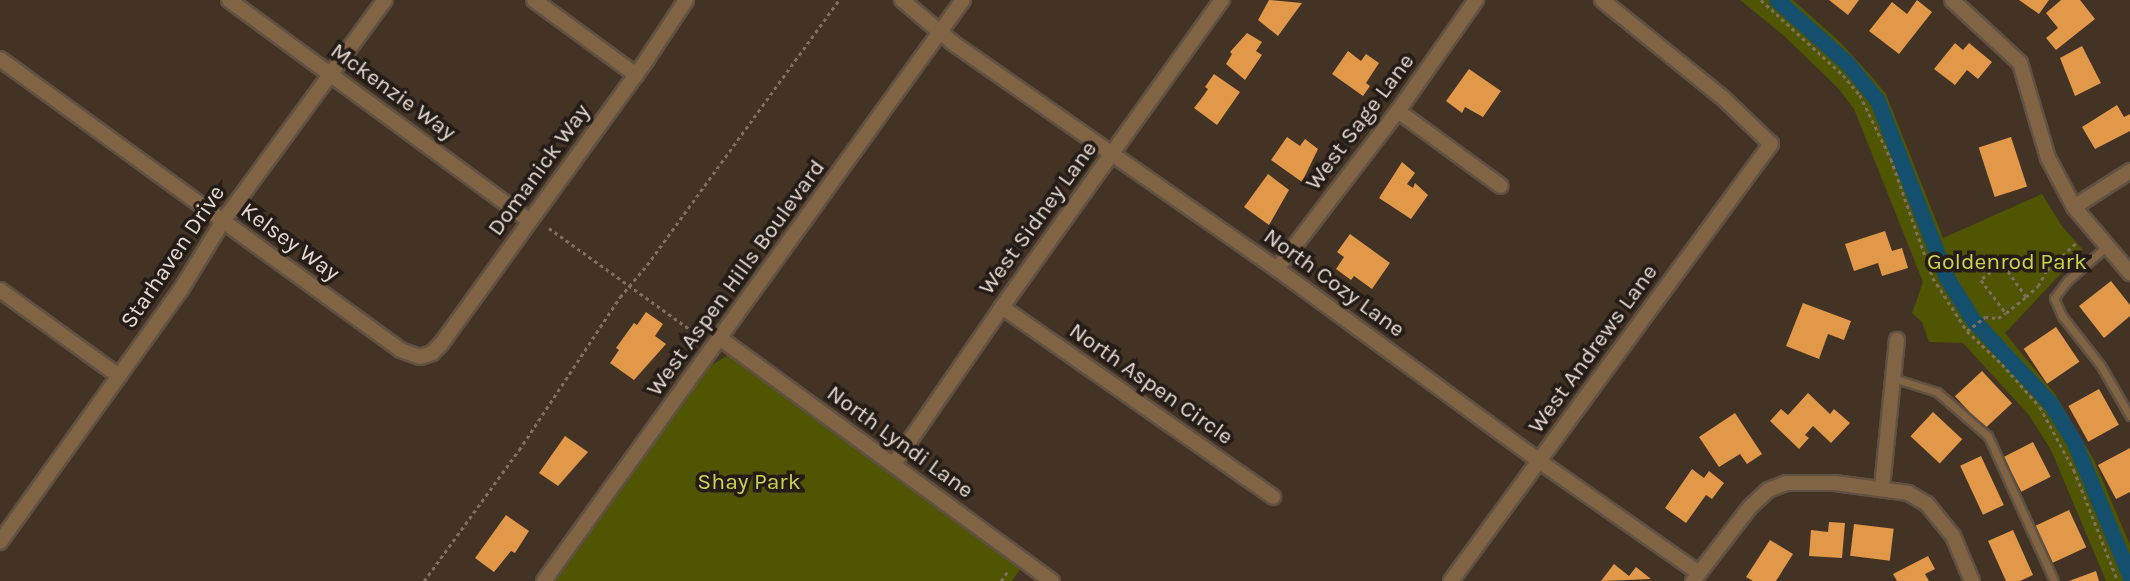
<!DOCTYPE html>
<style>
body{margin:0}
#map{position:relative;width:2130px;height:581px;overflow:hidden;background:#433324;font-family:Karla,sans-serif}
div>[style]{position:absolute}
.green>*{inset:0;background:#4f5500}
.canal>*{height:16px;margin:-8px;padding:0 8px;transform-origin:8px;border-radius:8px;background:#14506e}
.building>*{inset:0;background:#e19849;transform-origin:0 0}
.path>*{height:2.5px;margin-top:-1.25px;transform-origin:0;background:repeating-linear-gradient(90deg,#7d6f62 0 3.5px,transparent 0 7px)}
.roads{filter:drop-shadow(2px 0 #605143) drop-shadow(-2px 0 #605143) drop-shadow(0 2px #605143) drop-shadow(0 -2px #605143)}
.service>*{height:7px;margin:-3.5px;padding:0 3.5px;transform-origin:3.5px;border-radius:3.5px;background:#806444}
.minor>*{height:14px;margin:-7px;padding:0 7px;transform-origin:7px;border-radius:7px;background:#806444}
span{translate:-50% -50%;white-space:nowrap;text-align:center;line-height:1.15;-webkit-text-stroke:7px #241c16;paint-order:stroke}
.street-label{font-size:23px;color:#e5dad1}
.park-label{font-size:23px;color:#c9d54c}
</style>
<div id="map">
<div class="green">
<i style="clip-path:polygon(1740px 0,1793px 0,1841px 43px,1872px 77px,1886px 94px,1943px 238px,2042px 194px,2062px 226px,2083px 250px,2005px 333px,2055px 394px,2094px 460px,2130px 545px,2130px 581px,2106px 581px,2051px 450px,2029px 415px,1963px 343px,1929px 342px,1922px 322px,1912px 313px,1923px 282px,1854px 109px,1838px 88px,1783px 35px)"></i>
<i style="clip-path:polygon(737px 350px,1025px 562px,1012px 581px,556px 581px,708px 367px)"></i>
</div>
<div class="canal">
<i style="left:1777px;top:0;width:96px;rotate:42deg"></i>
<i style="left:1848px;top:64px;width:48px;rotate:51deg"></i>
<i style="left:1878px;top:101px;width:190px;rotate:68.7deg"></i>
<i style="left:1947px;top:278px;width:49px;rotate:58.2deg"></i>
<i style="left:1973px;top:320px;width:115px;rotate:47.1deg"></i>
<i style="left:2051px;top:404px;width:46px;rotate:58.4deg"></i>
<i style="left:2075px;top:443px;width:144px;rotate:67.5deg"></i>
</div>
<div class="building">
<i style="clip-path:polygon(1269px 0,1302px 3px,1278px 36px,1258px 20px)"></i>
<i style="clip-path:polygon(1829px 0,1859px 0,1848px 15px)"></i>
<i style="clip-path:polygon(1917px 0,1932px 12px,1899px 54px,1869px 31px,1892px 2px,1907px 14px)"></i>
<i style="clip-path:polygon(2019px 0,2049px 0,2039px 14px)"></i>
<i style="clip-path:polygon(2061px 0,2080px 0,2095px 19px,2056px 50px,2046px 38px,2058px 28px,2046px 13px)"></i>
<i style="clip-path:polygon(1247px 33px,1262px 42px,1256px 51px,1262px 55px,1245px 80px,1226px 64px,1232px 54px,1230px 52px)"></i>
<i style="clip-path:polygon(1955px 43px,1963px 50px,1969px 43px,1992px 62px,1978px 79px,1967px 70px,1955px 85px,1934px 69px)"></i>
<i style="clip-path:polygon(2082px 46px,2101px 83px,2075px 96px,2060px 58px)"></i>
<i style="clip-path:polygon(1348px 51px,1361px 61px,1366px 54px,1379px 63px,1366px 83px,1370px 86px,1363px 96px,1332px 74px)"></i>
<i style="clip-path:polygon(1469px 69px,1501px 91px,1483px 117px,1465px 107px,1462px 113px,1446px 101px)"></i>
<i style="clip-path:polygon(1214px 74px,1240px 92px,1217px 125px,1194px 108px,1204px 95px,1208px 89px,1205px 87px)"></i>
<i style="clip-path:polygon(2117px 105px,2124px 117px,2130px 114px,2130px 131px,2095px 149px,2082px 127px)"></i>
<i style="clip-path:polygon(1287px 137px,1300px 146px,1305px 139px,1318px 149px,1302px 182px,1271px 160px)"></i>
<i style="left:2011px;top:137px;width:52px;height:34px;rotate:72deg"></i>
<i style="clip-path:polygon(1402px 162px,1415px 173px,1407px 184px,1413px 188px,1415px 183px,1428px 195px,1411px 219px,1379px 198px)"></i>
<i style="clip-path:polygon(1268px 174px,1289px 190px,1269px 225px,1244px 207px)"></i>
<i style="clip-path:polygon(1885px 231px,1892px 251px,1902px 248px,1908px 268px,1882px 276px,1878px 263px,1854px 271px,1845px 244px)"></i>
<i style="clip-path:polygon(1350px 234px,1390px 263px,1372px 289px,1354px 276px,1351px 280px,1336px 269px,1344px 257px,1337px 252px)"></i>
<i style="clip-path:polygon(2111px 281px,2130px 305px,2130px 316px,2104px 338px,2079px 306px)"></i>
<i style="clip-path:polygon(1803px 303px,1851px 321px,1844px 340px,1828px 334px,1819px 359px,1786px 346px)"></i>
<i style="clip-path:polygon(646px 312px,663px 324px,655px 336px,666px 344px,634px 380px,610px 363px,619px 350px,616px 348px,634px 323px,637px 325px)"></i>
<i style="left:2056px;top:327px;width:42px;height:39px;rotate:56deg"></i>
<i style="left:1982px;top:371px;width:44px;height:37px;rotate:47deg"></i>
<i style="left:2099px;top:389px;width:41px;height:35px;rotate:61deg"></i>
<i style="clip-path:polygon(1808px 393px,1830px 414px,1834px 409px,1850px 423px,1831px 443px,1813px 426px,1805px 435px,1809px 438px,1799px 449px,1770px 421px,1781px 409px,1788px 415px)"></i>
<i style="left:1933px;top:412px;width:40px;height:33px;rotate:43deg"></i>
<i style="clip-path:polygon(1735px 413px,1762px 454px,1747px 464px,1740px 454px,1719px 467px,1699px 437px)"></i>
<i style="clip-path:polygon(565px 436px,588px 452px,558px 486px,539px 473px)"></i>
<i style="left:2033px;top:442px;width:39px;height:33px;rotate:63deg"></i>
<i style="clip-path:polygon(2130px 448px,2130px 492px,2116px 499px,2098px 465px)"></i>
<i style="left:1981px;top:456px;width:54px;height:23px;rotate:65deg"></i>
<i style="clip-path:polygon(1692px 469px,1704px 478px,1709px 471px,1724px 483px,1712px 499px,1706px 495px,1686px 523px,1665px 508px)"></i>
<i style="left:2069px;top:510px;width:41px;height:37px;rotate:65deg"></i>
<i style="clip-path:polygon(506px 515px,529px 531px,515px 553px,511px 551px,494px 572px,475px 558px)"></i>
<i style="clip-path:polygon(1829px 522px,1845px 523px,1842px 558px,1809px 556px,1811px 530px,1828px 532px)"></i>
<i style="left:1854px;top:524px;width:40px;height:32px;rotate:7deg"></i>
<i style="clip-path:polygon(2013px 530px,2033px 575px,2020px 581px,2006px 581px,1988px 541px)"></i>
<i style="clip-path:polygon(1770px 540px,1793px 554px,1776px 581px,1753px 581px,1746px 577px)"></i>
<i style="clip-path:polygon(1928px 556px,1935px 569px,1925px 574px,1929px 581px,1897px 581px,1893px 574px)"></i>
<i style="clip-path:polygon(1614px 564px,1629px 576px,1636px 567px,1651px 579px,1601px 581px)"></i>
<i style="clip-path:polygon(2096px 571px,2099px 581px,2069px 581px)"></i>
</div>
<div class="path">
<i style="left:1761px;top:0;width:111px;rotate:42.4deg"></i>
<i style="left:1843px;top:75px;width:26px;rotate:50deg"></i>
<i style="left:1860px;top:95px;width:71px;rotate:64.2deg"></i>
<i style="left:1891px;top:159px;width:126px;rotate:70.6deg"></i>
<i style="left:1933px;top:278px;width:63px;rotate:57.3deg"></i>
<i style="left:1967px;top:331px;width:48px;rotate:43.3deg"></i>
<i style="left:2002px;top:364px;width:57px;rotate:48.5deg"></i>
<i style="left:2040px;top:407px;width:72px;rotate:61.6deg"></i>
<i style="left:2074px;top:470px;width:119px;rotate:68.4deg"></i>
<i style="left:549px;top:228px;width:183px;rotate:35.7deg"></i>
<i style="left:2026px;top:297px;width:41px;rotate:-126deg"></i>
<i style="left:2002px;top:264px;width:26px;rotate:143deg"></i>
<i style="left:1981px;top:280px;width:41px;rotate:52.9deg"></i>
<i style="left:2006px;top:313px;width:26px;rotate:-39deg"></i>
<i style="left:2026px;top:297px;width:16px;rotate:-43deg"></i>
<i style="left:2038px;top:286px;width:18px;rotate:-61deg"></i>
<i style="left:2047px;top:270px;width:42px;rotate:-43.1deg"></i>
<i style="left:1967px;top:331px;width:23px;rotate:-38deg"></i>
<i style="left:1985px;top:317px;width:13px;rotate:4deg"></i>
<i style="left:1998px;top:318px;width:9px;rotate:-32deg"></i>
<i style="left:424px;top:581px;width:162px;rotate:-54.1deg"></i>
<i style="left:519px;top:450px;width:183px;rotate:-56.6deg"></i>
<i style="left:620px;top:297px;width:42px;rotate:-49.8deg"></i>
<i style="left:647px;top:265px;width:327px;rotate:-54.1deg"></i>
<i style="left:1001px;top:581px;width:14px;rotate:-56deg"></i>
</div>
<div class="roads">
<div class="service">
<i style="left:2107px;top:246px;width:53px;rotate:138.8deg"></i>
<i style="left:2067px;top:281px;width:21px;rotate:127deg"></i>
<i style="left:2054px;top:298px;width:20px;rotate:66deg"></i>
<i style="left:2062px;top:316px;width:63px;rotate:52deg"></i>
<i style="left:2101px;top:366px;width:58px;rotate:59.9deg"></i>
<i style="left:1893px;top:378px;width:46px;rotate:17.7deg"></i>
<i style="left:1937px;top:392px;width:67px;rotate:40.8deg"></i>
<i style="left:1988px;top:436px;width:159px;rotate:65.5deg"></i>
</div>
<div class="minor">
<i style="left:229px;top:0;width:373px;rotate:36.3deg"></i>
<i style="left:534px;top:0;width:127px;rotate:36.3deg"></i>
<i style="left:902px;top:0;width:67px;rotate:40.1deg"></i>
<i style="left:953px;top:43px;width:395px;rotate:34.9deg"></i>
<i style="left:1277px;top:269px;width:325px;rotate:36.2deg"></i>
<i style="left:1539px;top:461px;width:195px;rotate:35deg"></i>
<i style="left:1952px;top:0;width:93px;rotate:42.8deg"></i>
<i style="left:2020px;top:63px;width:99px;rotate:73.6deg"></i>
<i style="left:2048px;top:158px;width:55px;rotate:62deg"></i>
<i style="left:2074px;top:207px;width:87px;rotate:49.7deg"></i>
<i style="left:0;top:59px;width:495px;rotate:36deg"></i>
<i style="left:400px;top:350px;width:21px;rotate:19deg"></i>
<i style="left:420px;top:357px;width:13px;rotate:-18deg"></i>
<i style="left:432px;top:353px;width:13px;rotate:-45deg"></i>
<i style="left:441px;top:344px;width:352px;rotate:-54.1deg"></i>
<i style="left:647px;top:59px;width:71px;rotate:-56.5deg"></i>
<i style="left:1398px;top:111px;width:127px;rotate:36.1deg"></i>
<i style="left:2074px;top:207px;width:67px;rotate:-32.7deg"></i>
<i style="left:1277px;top:269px;width:199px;rotate:-52.6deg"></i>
<i style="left:1398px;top:111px;width:136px;rotate:-54.9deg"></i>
<i style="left:0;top:290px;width:147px;rotate:35.9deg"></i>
<i style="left:1002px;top:307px;width:331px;rotate:35deg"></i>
<i style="left:721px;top:339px;width:410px;rotate:36.2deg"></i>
<i style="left:893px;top:465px;width:192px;rotate:-55.4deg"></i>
<i style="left:1002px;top:307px;width:378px;rotate:-54.4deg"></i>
<i style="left:1882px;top:487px;width:148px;rotate:-84.2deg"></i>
<i style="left:0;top:542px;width:309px;rotate:-54.4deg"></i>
<i style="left:180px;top:291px;width:82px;rotate:-58.4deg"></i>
<i style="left:223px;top:221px;width:274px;rotate:-53.8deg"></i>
<i style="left:544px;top:581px;width:716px;rotate:-54.2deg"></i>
<i style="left:1451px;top:581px;width:542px;rotate:-53.79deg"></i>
<i style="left:1771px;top:144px;width:66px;rotate:-136.2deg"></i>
<i style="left:1723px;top:98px;width:156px;rotate:-141deg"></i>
<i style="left:1693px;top:581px;width:93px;rotate:-52.4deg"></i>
<i style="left:1750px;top:507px;width:25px;rotate:-43deg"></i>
<i style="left:1768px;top:490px;width:19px;rotate:-21deg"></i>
<i style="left:1786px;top:483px;width:49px"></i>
<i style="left:1835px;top:483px;width:74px;rotate:7.8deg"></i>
<i style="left:1908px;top:493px;width:22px;rotate:30deg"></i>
<i style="left:1927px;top:504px;width:41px;rotate:50.9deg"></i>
<i style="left:1953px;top:536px;width:49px;rotate:67.1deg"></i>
</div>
</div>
<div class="street-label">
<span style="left:393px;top:92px;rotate:36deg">Mckenzie Way</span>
<span style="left:1360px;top:122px;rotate:-53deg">West Sage Lane</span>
<span style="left:539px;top:170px;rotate:-54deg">Domanick Way</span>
<span style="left:1038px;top:218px;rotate:-54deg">West Sidney Lane</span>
<span style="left:290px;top:242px;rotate:36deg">Kelsey Way</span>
<span style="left:173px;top:257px;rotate:-56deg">Starhaven Drive</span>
<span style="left:736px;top:278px;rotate:-54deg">West Aspen Hills Boulevard</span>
<span style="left:1334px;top:283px;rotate:36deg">North Cozy Lane</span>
<span style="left:1593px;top:349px;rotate:-54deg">West Andrews Lane</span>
<span style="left:1151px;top:384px;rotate:35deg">North Aspen Circle</span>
<span style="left:900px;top:442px;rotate:36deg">North Lyndi Lane</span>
</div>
<div class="park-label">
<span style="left:2007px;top:262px">Goldenrod Park</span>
<span style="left:749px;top:482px">Shay Park</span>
</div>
</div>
